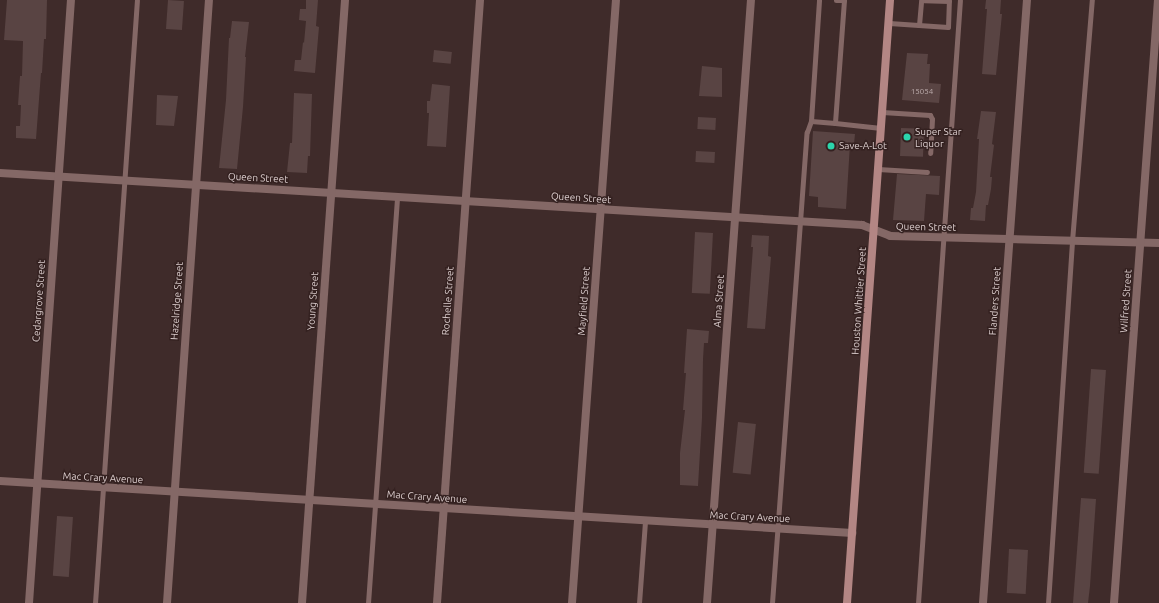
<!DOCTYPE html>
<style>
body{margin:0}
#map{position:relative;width:1159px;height:603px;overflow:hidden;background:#3f2b2a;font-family:Ubuntu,sans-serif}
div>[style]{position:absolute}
.building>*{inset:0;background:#594443;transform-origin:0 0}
.lane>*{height:5px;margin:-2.5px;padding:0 2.5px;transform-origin:2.5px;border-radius:2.5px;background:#846866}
.street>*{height:8px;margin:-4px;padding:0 4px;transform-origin:4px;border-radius:4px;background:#846866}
.secondary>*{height:8px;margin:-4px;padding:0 4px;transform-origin:4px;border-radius:4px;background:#b38684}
.dots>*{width:11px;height:11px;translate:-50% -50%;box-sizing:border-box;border:2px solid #342120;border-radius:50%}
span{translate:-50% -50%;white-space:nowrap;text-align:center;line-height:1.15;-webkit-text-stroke:3px #342120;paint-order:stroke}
.number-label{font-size:8px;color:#bcacac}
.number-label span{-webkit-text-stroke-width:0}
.poi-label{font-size:10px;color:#ddcfcf}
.left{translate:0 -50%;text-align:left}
.street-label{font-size:10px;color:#ddcfcf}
</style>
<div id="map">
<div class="building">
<i style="clip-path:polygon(7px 0,47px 0,46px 39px,44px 39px,42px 73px,41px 73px,36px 139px,16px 138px,16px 126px,20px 126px,21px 105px,18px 105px,20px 76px,22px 76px,23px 41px,4px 40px)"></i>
<i style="left:168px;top:0;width:16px;height:29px;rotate:4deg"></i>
<i style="clip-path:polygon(306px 0,318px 0,316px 26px,319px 27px,315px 73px,294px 71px,295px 60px,301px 60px,303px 42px,304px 43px,306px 21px,299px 20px,300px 9px,306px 9px)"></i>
<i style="clip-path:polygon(986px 0,1001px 0,1000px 14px,1002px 14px,996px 75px,982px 74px,987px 9px,985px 9px)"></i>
<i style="clip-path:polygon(232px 21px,249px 22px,245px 57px,246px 57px,243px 107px,237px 169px,219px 168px,226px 100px,229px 38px,230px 38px)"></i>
<i style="left:434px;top:50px;width:18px;height:12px;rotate:6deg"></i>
<i style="clip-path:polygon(907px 53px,928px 54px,927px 64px,930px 64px,929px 83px,941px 84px,939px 103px,902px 100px)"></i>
<i style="clip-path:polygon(702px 66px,722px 68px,722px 97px,699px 96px)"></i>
<i style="clip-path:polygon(432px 84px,450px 86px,446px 147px,427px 146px,429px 113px,427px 113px,427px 101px,430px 101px)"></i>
<i style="clip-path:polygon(294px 93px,312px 94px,310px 156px,308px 156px,307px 173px,287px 172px,290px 143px,292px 143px)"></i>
<i style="clip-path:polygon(157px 95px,178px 96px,174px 126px,156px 125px)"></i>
<i style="clip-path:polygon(981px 111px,996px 112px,992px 144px,994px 145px,990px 177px,992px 177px,991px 189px,988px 205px,986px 205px,985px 221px,970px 220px,971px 208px,973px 208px,976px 192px,979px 139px,977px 139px)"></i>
<i style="left:698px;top:117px;width:18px;height:12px;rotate:3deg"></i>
<i style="left:901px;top:128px;width:23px;height:28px;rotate:2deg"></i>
<i style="clip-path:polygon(813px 131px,855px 134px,854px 144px,850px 144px,846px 209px,818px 207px,818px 197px,809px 196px)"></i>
<i style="left:696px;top:151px;width:19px;height:11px;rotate:3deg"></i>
<i style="clip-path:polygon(897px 174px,940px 176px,939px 195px,926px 194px,924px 221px,893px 220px)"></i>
<i style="left:695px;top:232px;width:18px;height:61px;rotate:3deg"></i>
<i style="clip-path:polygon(752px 235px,769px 236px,768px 256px,771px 257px,765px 329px,747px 328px,753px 247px,751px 247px)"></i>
<i style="clip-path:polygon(687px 329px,709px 331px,708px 343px,704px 343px,703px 359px,702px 418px,698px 486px,680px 485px,680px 453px,685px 410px,683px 410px,686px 373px,684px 373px)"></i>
<i style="left:1091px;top:369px;width:15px;height:104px;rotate:4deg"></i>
<i style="left:738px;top:422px;width:18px;height:51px;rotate:6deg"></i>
<i style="clip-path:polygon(1081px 498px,1096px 499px,1090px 586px,1088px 603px,1073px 603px)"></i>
<i style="left:57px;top:516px;width:16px;height:60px;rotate:4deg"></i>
<i style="left:1009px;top:549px;width:19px;height:44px;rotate:3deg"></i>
</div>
<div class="lane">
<i style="left:836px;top:0;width:8px"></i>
<i style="left:844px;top:0;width:123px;rotate:94.2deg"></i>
<i style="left:835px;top:123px;width:46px;rotate:6.2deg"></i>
<i style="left:889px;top:23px;width:59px;rotate:3.9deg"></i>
<i style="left:948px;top:27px;width:26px;rotate:-88deg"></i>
<i style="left:949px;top:1px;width:25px;rotate:-178deg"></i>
<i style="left:919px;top:25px;width:25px;rotate:-85deg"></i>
<i style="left:882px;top:112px;width:48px;rotate:3.6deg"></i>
<i style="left:930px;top:115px;width:4px;rotate:63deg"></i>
<i style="left:932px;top:119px;width:34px;rotate:93deg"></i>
<i style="left:811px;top:121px;width:24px;rotate:5deg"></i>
<i style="left:878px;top:169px;width:49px;rotate:3.5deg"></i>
<i style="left:95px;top:603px;width:604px;rotate:-86.02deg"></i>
<i style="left:368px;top:603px;width:407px;rotate:-85.9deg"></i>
<i style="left:639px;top:603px;width:82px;rotate:-85.8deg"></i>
<i style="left:772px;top:603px;width:472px;rotate:-85.8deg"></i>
<i style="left:807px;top:132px;width:12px;rotate:-70deg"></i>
<i style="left:811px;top:121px;width:121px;rotate:-86.2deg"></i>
<i style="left:918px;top:603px;width:604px;rotate:-86.02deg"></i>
<i style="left:1048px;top:603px;width:363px;rotate:-86.2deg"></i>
<i style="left:1072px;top:241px;width:242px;rotate:-85.3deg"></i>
</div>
<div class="street">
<i style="left:0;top:173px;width:864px;rotate:3.45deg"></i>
<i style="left:862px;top:225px;width:30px;rotate:21deg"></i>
<i style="left:890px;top:236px;width:269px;rotate:1.5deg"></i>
<i style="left:0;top:481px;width:854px;rotate:3.49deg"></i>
<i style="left:29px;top:603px;width:604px;rotate:-86.02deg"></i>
<i style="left:167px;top:603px;width:604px;rotate:-86.02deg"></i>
<i style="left:302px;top:603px;width:605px;rotate:-85.92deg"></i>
<i style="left:437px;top:603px;width:605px;rotate:-85.92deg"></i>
<i style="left:572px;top:603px;width:605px;rotate:-85.83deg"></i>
<i style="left:707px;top:603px;width:605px;rotate:-85.83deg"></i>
<i style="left:983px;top:603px;width:605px;rotate:-85.83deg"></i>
<i style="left:1114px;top:603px;width:605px;rotate:-85.83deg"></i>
</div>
<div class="secondary">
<i style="left:847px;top:603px;width:605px;rotate:-85.92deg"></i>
</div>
<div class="dots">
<i style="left:907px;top:137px;background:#2bd5ac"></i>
<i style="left:831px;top:146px;background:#2bd5ac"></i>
</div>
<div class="number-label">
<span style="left:922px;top:92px">15054</span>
</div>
<div class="poi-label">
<span class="left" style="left:915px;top:137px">Super Star<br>Liquor</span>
<span class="left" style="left:839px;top:146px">Save-A-Lot</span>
</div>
<div class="street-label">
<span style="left:258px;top:178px;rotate:3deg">Queen Street</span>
<span style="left:581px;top:198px;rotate:4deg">Queen Street</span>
<span style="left:926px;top:227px;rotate:1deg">Queen Street</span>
<span style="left:39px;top:301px;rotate:-86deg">Cedargrove Street</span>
<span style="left:177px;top:301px;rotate:-86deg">Hazelridge Street</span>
<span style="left:313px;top:301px;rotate:-86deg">Young Street</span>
<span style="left:448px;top:301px;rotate:-86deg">Rochelle Street</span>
<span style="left:584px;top:301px;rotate:-86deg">Mayfield Street</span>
<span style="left:719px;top:301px;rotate:-86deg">Alma Street</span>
<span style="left:859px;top:301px;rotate:-86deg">Houston Whittier Street</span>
<span style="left:995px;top:301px;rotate:-86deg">Flanders Street</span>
<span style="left:1126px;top:301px;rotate:-86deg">Wilfred Street</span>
<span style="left:103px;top:478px;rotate:3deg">Mac Crary Avenue</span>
<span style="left:427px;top:497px;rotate:4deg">Mac Crary Avenue</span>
<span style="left:750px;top:517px;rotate:3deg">Mac Crary Avenue</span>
</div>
</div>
